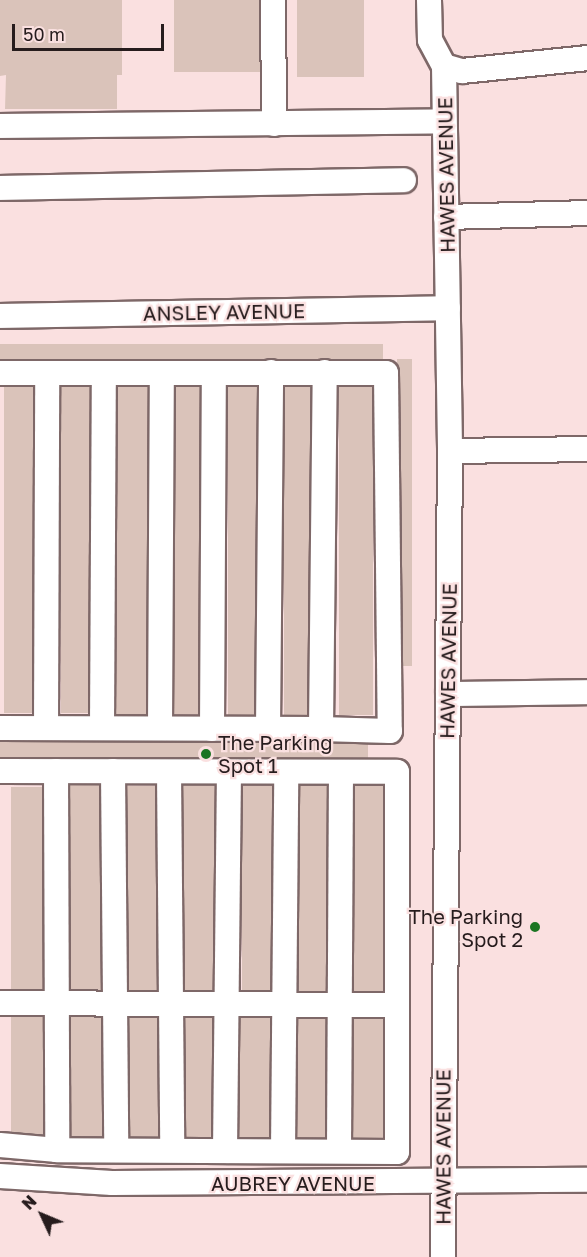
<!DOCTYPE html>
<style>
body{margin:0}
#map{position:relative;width:587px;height:1257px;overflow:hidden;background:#fae0e0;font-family:"Golos Text",sans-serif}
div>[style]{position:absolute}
.building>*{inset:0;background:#dac3ba;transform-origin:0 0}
.roads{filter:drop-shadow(2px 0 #7e6868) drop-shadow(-2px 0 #7e6868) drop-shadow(0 2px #7e6868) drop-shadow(0 -2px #7e6868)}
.minor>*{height:24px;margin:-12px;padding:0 12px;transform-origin:12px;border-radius:12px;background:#fff}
.dots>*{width:16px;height:16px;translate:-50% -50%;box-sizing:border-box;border:3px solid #fae0e0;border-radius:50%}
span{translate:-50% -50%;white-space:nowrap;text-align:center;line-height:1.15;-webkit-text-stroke:4.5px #fae0e0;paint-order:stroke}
.street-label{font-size:20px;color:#261c1d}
.poi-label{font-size:20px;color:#261c1d}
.left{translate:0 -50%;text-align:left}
.right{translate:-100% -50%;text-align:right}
.north{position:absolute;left:12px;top:1185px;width:60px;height:60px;-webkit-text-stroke:4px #fae0e0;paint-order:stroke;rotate:314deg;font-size:16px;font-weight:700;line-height:24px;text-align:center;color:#261c1d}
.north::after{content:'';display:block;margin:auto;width:21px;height:27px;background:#261c1d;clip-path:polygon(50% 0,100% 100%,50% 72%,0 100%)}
.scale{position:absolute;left:12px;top:24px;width:152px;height:27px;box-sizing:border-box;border:3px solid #261c1d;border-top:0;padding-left:8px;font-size:18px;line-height:21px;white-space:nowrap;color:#261c1d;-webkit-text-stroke:4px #fae0e0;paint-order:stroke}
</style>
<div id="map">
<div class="building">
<i style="clip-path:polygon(0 0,122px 0,122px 75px,117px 75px,117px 109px,5px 109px,6px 75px,0 76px)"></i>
<i style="left:174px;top:0;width:86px;height:72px"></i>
<i style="left:297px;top:0;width:67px;height:77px"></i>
<i style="left:0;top:344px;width:383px;height:15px"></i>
<i style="left:397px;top:359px;width:15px;height:307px"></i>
<i style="left:4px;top:381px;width:34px;height:332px"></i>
<i style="left:61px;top:381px;width:33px;height:332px"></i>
<i style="left:172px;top:382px;width:34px;height:332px"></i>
<i style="left:116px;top:383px;width:33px;height:332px"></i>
<i style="left:228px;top:383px;width:34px;height:332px"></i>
<i style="left:284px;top:383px;width:34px;height:332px"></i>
<i style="left:339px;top:383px;width:34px;height:332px"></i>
<i style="left:0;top:741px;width:368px;height:18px"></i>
<i style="left:67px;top:784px;width:34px;height:209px"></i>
<i style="left:180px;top:785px;width:36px;height:209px"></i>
<i style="left:354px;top:785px;width:33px;height:207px"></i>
<i style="left:125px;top:786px;width:35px;height:206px"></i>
<i style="left:242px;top:786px;width:32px;height:208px"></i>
<i style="left:331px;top:786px;width:208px;height:36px;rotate:90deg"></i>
<i style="left:11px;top:787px;width:35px;height:207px"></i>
<i style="left:68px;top:1014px;width:35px;height:122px"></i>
<i style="left:128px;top:1014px;width:35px;height:126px"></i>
<i style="left:11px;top:1015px;width:34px;height:122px"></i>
<i style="left:351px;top:1015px;width:36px;height:125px"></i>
<i style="left:181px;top:1016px;width:34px;height:124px;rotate:2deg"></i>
<i style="left:238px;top:1016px;width:35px;height:123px"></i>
<i style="left:297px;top:1017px;width:34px;height:123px"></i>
</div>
<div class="roads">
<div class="minor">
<i style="left:273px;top:0;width:124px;rotate:89.5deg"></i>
<i style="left:429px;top:0;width:40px;rotate:88.6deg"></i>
<i style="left:430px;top:40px;width:30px;rotate:62deg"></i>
<i style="left:444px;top:66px;width:385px;rotate:89.1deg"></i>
<i style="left:450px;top:451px;width:806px;rotate:90.5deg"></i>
<i style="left:444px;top:66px;width:19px;rotate:16deg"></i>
<i style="left:462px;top:71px;width:126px;rotate:-5.9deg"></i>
<i style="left:0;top:126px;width:444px;rotate:-0.6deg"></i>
<i style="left:0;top:188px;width:404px;rotate:-1.1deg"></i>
<i style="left:446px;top:217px;width:141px;rotate:-1.6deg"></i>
<i style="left:0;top:316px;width:448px;rotate:-1deg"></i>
<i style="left:0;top:373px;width:386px"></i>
<i style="left:386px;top:373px;width:358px;rotate:89.4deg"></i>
<i style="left:390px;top:731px;width:69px;rotate:-178.3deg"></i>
<i style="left:450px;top:451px;width:137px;rotate:-0.8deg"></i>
<i style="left:448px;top:694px;width:139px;rotate:-0.8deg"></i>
<i style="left:0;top:728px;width:321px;rotate:0.2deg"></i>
<i style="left:321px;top:729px;width:357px;rotate:-89.4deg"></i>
<i style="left:46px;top:728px;width:355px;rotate:-89.8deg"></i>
<i style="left:102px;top:728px;width:354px;rotate:-89.7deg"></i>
<i style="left:160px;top:728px;width:354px;rotate:-89.7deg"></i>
<i style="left:212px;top:729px;width:355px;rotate:-89.7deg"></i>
<i style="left:268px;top:730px;width:358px;rotate:-89.5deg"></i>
<i style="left:0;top:771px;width:397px;rotate:0.1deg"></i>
<i style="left:397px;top:772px;width:380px;rotate:90deg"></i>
<i style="left:397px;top:1152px;width:340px;rotate:-179.7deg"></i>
<i style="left:57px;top:1150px;width:57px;rotate:-175deg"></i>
<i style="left:56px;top:771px;width:379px;rotate:89.8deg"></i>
<i style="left:113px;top:771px;width:379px;rotate:89.5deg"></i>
<i style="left:169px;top:772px;width:378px;rotate:89.5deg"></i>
<i style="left:0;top:1003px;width:397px;rotate:0.3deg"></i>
<i style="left:225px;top:1151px;width:379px;rotate:-89.4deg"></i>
<i style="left:283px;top:1151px;width:379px;rotate:-89.5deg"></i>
<i style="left:339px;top:1151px;width:379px;rotate:-89.7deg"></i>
<i style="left:0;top:1176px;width:112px;rotate:3.6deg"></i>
<i style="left:112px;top:1183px;width:475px;rotate:-0.4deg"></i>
</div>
</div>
<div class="dots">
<i style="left:206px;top:754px;background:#1b7522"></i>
<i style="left:535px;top:927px;background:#1b7522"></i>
</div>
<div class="street-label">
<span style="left:446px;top:175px;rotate:-91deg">HAWES AVENUE</span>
<span style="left:224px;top:312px;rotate:-1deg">ANSLEY AVENUE</span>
<span style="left:448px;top:661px;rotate:-89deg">HAWES AVENUE</span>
<span style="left:443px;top:1147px;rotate:-90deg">HAWES AVENUE</span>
<span style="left:293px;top:1183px">AUBREY AVENUE</span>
</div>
<div class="poi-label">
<span class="left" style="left:218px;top:754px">The Parking<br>Spot 1</span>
<span class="right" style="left:523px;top:928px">The Parking<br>Spot 2</span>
</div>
<div class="north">N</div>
<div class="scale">50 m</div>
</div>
